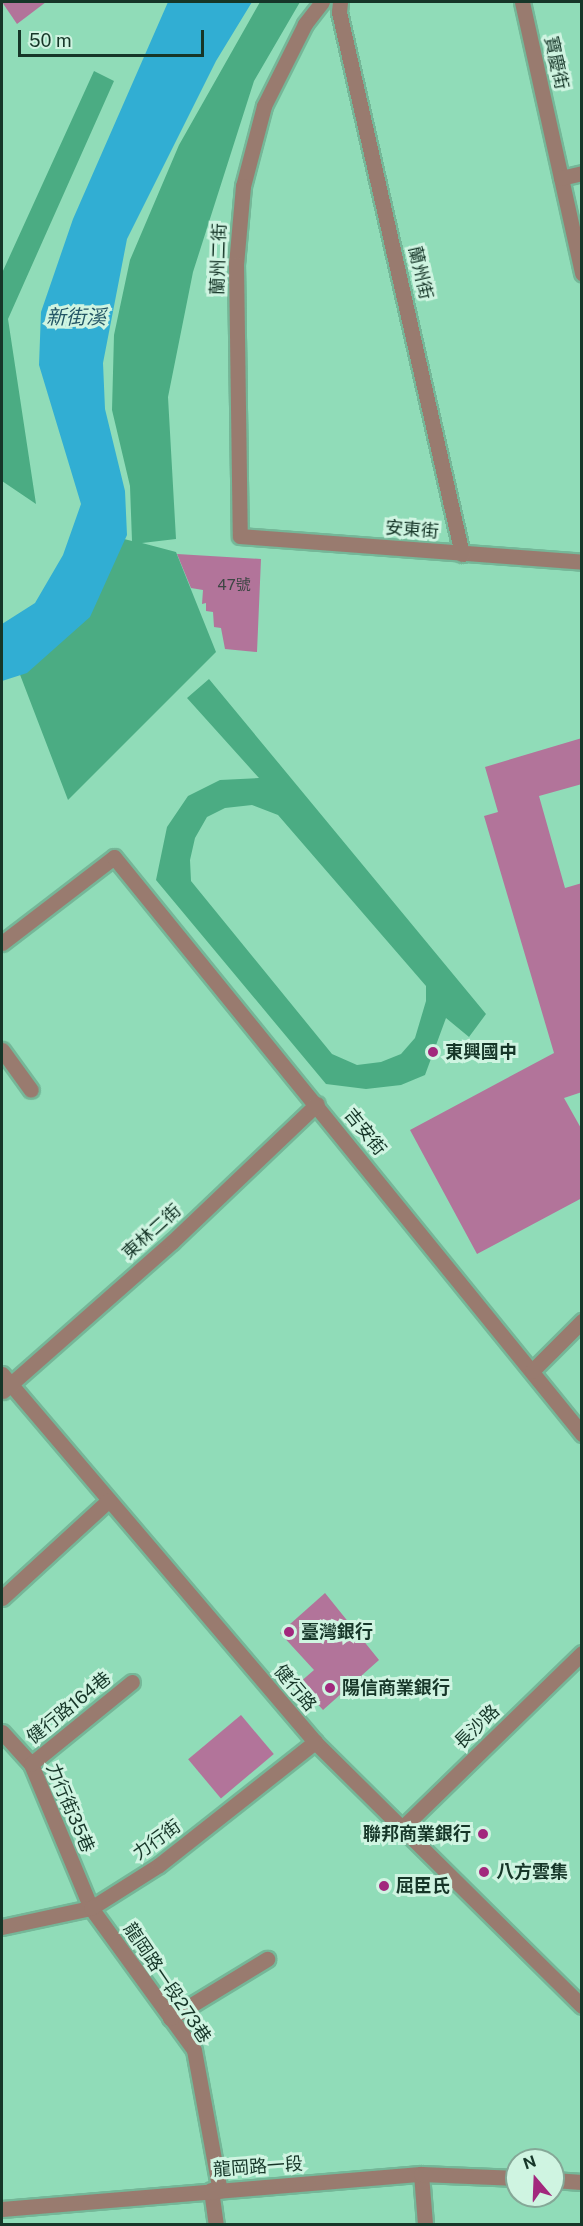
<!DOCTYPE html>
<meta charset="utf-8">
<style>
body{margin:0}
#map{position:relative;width:583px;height:2226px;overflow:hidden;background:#90dcb8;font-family:"Public Sans","Noto Sans TC",sans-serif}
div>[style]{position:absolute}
.green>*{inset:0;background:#4bac83}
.water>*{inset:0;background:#31aed3}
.building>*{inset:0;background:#b2749a;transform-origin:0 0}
.roads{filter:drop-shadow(2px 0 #75b798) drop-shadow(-2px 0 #75b798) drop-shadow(0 2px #75b798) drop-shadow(0 -2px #75b798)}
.minor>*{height:15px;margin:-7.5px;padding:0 7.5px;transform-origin:7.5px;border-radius:7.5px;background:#997b6f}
.dots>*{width:16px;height:16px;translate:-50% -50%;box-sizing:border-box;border:3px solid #cff4e1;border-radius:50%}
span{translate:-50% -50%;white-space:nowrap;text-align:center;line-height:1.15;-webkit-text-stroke:6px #cff4e1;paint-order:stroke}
.number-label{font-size:15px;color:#3d4644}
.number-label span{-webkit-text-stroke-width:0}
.street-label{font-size:18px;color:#163628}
.poi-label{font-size:18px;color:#163628;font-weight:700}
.left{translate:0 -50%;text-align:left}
.right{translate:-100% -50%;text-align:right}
.water-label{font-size:20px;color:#245666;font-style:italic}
.frame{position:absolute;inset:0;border:3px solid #163628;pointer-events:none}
.north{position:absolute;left:505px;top:2148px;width:60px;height:60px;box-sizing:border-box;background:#cff4e1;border:2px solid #85a897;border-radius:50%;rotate:341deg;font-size:16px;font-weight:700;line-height:24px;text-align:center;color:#163628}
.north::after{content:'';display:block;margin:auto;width:21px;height:27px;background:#a2287d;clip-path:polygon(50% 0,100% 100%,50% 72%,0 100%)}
.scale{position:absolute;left:18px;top:30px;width:186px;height:27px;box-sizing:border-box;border:3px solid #163628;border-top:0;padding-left:8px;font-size:18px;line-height:21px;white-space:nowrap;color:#163628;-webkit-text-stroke:4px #cff4e1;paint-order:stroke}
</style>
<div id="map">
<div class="green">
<i style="clip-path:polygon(260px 2px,300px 2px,254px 81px,193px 272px,168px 397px,176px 539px,142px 543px,176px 552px,216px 652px,68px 800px,14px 659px,108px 535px,132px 541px,130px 486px,112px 410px,114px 335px,130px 260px,179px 145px)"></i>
<i style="clip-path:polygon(94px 71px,114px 81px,8px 319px,36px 504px,2px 481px,2px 273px)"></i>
<i style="clip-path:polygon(evenodd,209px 679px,486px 1014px,469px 1037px,446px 1018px,425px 1075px,401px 1085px,366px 1089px,326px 1084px,156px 880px,167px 827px,188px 796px,220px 780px,259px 778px,187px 698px,209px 679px,252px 805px,278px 815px,426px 986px,426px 1001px,415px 1038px,401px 1054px,381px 1062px,357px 1065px,332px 1054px,191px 881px,190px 860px,195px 838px,207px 817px,225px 808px,252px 805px)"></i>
</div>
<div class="water">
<i style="clip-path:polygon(168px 2px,252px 2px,216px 61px,127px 239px,103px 363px,105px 409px,125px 491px,127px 535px,90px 617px,27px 673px,2px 681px,2px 624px,35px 603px,63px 555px,81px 504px,39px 365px,41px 312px,73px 219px)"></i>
</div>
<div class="building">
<i style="clip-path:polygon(2px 2px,46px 2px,17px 24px)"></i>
<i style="clip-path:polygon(177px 554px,261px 559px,257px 652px,225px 649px,221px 628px,214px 627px,213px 612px,206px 611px,206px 603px,202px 604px,203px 590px,191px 588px)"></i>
<i style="clip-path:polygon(582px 738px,582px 784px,539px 796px,565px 888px,582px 883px,582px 1092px,564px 1098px,582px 1130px,582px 1198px,477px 1254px,410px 1130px,554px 1053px,484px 816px,498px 812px,485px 767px)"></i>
<i style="clip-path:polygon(325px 1593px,379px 1660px,323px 1710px,299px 1683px,314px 1670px,280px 1633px)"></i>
<i style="left:241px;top:1715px;width:51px;height:69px;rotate:50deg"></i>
</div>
<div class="roads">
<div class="minor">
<i style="left:322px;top:2px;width:28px;rotate:128deg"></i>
<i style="left:305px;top:24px;width:92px;rotate:116.6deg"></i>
<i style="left:264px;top:106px;width:83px;rotate:104.7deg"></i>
<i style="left:243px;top:186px;width:78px;rotate:95.1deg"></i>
<i style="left:236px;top:264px;width:272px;rotate:89.2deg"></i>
<i style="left:240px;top:536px;width:343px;rotate:4.3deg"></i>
<i style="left:340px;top:2px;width:10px;rotate:96deg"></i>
<i style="left:339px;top:12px;width:556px;rotate:77.21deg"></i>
<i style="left:522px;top:2px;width:278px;rotate:77.5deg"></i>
<i style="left:561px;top:178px;width:22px;rotate:-13deg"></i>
<i style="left:2px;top:943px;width:141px;rotate:-37.5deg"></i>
<i style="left:114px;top:857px;width:743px;rotate:50.95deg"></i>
<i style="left:2px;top:1050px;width:49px;rotate:54.1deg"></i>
<i style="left:532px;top:1371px;width:71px;rotate:-45deg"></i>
<i style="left:2px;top:1374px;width:483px;rotate:49.6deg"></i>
<i style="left:315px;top:1742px;width:375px;rotate:44.7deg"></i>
<i style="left:3px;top:1391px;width:225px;rotate:-41.4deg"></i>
<i style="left:172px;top:1242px;width:200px;rotate:-43.6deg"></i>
<i style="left:2px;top:1598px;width:145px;rotate:-42.5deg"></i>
<i style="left:2px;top:1732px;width:43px;rotate:47.8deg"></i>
<i style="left:31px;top:1764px;width:156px;rotate:67.4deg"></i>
<i style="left:91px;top:1908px;width:175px;rotate:54deg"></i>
<i style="left:194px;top:2050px;width:143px;rotate:79.6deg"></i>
<i style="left:31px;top:1764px;width:130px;rotate:-39.1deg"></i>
<i style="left:400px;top:1830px;width:254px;rotate:-44.2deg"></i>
<i style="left:2px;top:1927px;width:91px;rotate:-12.1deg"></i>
<i style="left:91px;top:1908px;width:80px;rotate:-32.3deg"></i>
<i style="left:159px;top:1865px;width:199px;rotate:-38.3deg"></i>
<i style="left:170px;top:2018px;width:114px;rotate:-31.3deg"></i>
<i style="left:421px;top:2174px;width:50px;rotate:85.4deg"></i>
<i style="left:553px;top:2180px;width:29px;rotate:4deg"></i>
<i style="left:211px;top:2190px;width:34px;rotate:82deg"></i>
<i style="left:2px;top:2209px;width:420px;rotate:-4.8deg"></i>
<i style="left:421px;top:2174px;width:96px;rotate:2.4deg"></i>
</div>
</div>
<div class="dots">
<i style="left:433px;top:1052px;background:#a2287d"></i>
<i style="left:289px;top:1632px;background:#a2287d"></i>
<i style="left:330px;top:1688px;background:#a2287d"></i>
<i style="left:483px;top:1834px;background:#a2287d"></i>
<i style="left:484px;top:1872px;background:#a2287d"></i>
<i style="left:384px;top:1886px;background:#a2287d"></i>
</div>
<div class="number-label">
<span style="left:234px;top:585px">47號</span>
</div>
<div class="street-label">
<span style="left:556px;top:63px;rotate:78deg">寶慶街</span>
<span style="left:219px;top:259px;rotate:-88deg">蘭州二街</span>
<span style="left:420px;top:273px;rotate:77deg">蘭州街</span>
<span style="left:412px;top:530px;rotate:5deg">安東街</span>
<span style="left:365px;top:1132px;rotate:51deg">吉安街</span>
<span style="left:152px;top:1232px;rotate:-42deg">東林二街</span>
<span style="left:295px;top:1688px;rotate:50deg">健行路</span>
<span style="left:69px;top:1708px;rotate:-39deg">健行路164巷</span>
<span style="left:477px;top:1727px;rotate:-44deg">長沙路</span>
<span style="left:70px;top:1808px;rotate:67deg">力行街35巷</span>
<span style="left:157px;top:1840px;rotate:-36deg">力行街</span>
<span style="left:167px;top:1983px;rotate:56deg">龍岡路一段273巷</span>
<span style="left:258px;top:2167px;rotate:-4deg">龍岡路一段</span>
</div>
<div class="poi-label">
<span class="left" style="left:445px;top:1052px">東興國中</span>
<span class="left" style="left:301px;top:1632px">臺灣銀行</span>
<span class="left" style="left:342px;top:1688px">陽信商業銀行</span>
<span class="right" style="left:471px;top:1834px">聯邦商業銀行</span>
<span class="left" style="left:496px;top:1872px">八方雲集</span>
<span class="left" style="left:396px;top:1886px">屈臣氏</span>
</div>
<div class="water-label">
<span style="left:76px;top:317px">新街溪</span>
</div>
<div class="frame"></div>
<div class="north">N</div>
<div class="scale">50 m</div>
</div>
